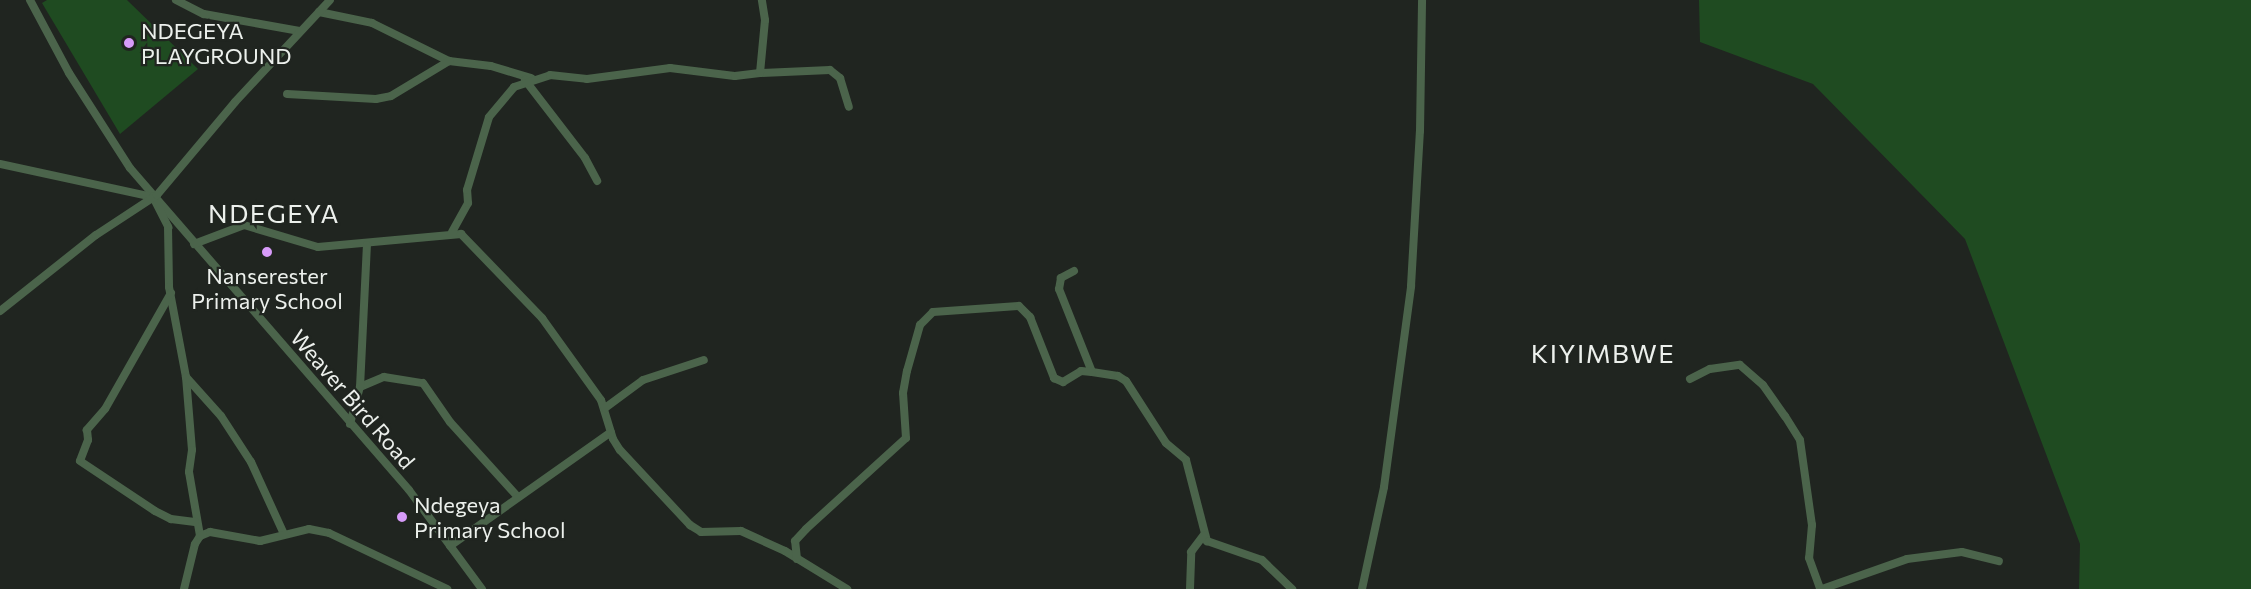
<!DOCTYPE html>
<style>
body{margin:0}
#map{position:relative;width:2251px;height:589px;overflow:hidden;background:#202520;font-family:Commissioner,sans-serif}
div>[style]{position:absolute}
.green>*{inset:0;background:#1f4b21}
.minor>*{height:8px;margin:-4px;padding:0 4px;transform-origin:4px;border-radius:4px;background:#4b644b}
.dots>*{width:16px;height:16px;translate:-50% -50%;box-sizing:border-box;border:3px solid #202520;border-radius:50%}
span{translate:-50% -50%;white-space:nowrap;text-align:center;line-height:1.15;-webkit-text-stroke:4.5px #202520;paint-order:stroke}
.poi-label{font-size:22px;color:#ecf0ec}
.left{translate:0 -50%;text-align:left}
.street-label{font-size:22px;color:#ecf0ec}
.quarter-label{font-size:26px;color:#ecf0ec;letter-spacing:1.5px}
</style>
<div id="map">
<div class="green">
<i style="clip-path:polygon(47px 0,127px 0,198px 69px,120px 134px,42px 3px)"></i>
<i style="clip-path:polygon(1699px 0,2251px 0,2251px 589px,2079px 589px,2080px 544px,1965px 239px,1813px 84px,1700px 42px)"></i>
</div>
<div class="minor">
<i style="left:30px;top:0;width:83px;rotate:61.9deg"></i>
<i style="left:69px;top:73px;width:113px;rotate:57.3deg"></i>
<i style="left:130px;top:168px;width:426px;rotate:49.1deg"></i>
<i style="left:409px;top:490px;width:123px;rotate:53.6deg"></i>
<i style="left:176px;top:0;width:31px;rotate:27deg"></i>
<i style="left:204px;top:14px;width:97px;rotate:10.1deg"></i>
<i style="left:319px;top:12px;width:54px;rotate:11.7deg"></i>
<i style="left:372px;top:23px;width:86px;rotate:26.3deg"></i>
<i style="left:449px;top:61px;width:42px;rotate:6.8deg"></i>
<i style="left:491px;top:66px;width:42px;rotate:16.7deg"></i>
<i style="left:760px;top:73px;width:70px;rotate:-2.5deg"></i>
<i style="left:830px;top:70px;width:13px;rotate:39deg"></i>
<i style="left:840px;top:78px;width:30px;rotate:73deg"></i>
<i style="left:525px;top:80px;width:98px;rotate:52.4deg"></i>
<i style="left:585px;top:158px;width:26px;rotate:62deg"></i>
<i style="left:287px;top:94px;width:89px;rotate:3.2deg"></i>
<i style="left:376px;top:99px;width:15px;rotate:-11deg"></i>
<i style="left:391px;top:96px;width:68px;rotate:-31.1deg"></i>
<i style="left:0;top:164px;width:157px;rotate:12.2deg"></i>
<i style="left:153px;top:197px;width:34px;rotate:63deg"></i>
<i style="left:168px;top:227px;width:60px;rotate:89deg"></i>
<i style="left:169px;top:287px;width:92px;rotate:79.3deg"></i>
<i style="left:186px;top:377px;width:73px;rotate:85.3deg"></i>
<i style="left:192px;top:450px;width:22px;rotate:98deg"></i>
<i style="left:189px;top:472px;width:65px;rotate:80.2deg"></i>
<i style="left:452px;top:232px;width:33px;rotate:-61deg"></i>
<i style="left:468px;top:203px;width:13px;rotate:-94deg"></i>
<i style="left:467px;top:190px;width:76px;rotate:-73.2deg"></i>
<i style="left:489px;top:117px;width:39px;rotate:-50deg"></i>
<i style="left:514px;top:87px;width:38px;rotate:-18deg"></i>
<i style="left:550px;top:75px;width:37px;rotate:6deg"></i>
<i style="left:587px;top:79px;width:84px;rotate:-7.5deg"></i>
<i style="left:670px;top:68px;width:65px;rotate:7deg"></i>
<i style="left:735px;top:76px;width:25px;rotate:-7deg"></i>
<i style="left:760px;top:73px;width:53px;rotate:-84.6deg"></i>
<i style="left:765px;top:20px;width:20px;rotate:-99deg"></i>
<i style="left:194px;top:244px;width:53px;rotate:-20.8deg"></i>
<i style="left:244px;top:225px;width:77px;rotate:16.6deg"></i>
<i style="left:318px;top:247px;width:144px;rotate:-5.2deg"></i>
<i style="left:461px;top:234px;width:117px;rotate:46deg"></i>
<i style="left:542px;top:318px;width:101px;rotate:54.3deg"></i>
<i style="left:601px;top:400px;width:41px;rotate:72.9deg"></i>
<i style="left:613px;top:439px;width:13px;rotate:58deg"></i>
<i style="left:620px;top:450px;width:103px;rotate:47deg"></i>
<i style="left:690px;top:525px;width:13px;rotate:32deg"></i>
<i style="left:701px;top:532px;width:40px;rotate:-1.4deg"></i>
<i style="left:741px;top:531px;width:48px;rotate:24.4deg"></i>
<i style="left:785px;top:551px;width:73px;rotate:31.5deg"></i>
<i style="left:1074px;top:271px;width:15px;rotate:152deg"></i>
<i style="left:1061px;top:278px;width:11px;rotate:100deg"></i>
<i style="left:1059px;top:289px;width:89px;rotate:68.3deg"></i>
<i style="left:1092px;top:372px;width:26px;rotate:9deg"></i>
<i style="left:1118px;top:376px;width:9px;rotate:32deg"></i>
<i style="left:1126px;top:381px;width:74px;rotate:57.2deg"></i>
<i style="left:1166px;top:443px;width:26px;rotate:40deg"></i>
<i style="left:1186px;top:460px;width:84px;rotate:75.5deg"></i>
<i style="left:1207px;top:541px;width:58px;rotate:19.1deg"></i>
<i style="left:1262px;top:560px;width:42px;rotate:44deg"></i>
<i style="left:171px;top:293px;width:133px;rotate:119.6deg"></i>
<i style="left:105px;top:409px;width:28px;rotate:131deg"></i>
<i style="left:87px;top:430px;width:10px;rotate:84deg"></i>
<i style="left:88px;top:440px;width:22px;rotate:111deg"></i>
<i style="left:80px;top:461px;width:90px;rotate:33.7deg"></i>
<i style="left:155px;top:511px;width:18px;rotate:27deg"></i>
<i style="left:171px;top:519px;width:24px;rotate:7deg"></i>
<i style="left:0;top:311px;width:122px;rotate:-38.4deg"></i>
<i style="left:96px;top:235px;width:73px;rotate:-33.3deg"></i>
<i style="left:157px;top:195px;width:121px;rotate:-50deg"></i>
<i style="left:235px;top:102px;width:139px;rotate:-47deg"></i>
<i style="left:186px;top:377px;width:52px;rotate:48.1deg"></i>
<i style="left:221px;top:416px;width:55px;rotate:56.9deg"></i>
<i style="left:251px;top:462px;width:79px;rotate:65.4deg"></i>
<i style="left:1690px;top:379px;width:22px;rotate:-27deg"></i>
<i style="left:1710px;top:369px;width:30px;rotate:-8deg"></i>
<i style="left:1740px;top:365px;width:30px;rotate:41deg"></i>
<i style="left:1763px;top:385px;width:38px;rotate:55deg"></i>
<i style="left:1785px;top:416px;width:28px;rotate:58deg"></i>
<i style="left:1800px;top:440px;width:86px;rotate:82deg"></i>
<i style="left:1812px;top:525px;width:33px;rotate:95deg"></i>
<i style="left:1809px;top:558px;width:33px;rotate:70deg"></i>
<i style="left:360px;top:387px;width:26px;rotate:-23deg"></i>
<i style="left:384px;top:377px;width:39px;rotate:9deg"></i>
<i style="left:423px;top:383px;width:47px;rotate:55.3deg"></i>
<i style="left:450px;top:422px;width:101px;rotate:47.8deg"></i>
<i style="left:605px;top:408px;width:47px;rotate:-36.4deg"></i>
<i style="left:643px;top:380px;width:64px;rotate:-18.2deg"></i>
<i style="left:350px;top:424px;width:38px;rotate:-75deg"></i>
<i style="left:360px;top:387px;width:142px;rotate:-87.2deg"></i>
<i style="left:450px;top:546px;width:197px;rotate:-35.3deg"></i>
<i style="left:797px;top:559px;width:18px;rotate:-96deg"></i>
<i style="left:795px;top:541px;width:16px;rotate:-47deg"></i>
<i style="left:806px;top:529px;width:135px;rotate:-42.3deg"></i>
<i style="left:906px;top:438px;width:45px;rotate:-93.8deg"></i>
<i style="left:903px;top:393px;width:22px;rotate:-80deg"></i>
<i style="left:907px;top:371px;width:48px;rotate:-74.2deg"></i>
<i style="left:920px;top:325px;width:18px;rotate:-45deg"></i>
<i style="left:933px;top:312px;width:86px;rotate:-4deg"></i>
<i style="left:1019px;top:306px;width:16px;rotate:45deg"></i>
<i style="left:1030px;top:317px;width:66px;rotate:68.5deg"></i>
<i style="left:1054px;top:378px;width:10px;rotate:24deg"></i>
<i style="left:1063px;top:382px;width:21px;rotate:-31deg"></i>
<i style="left:1081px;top:371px;width:11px;rotate:5deg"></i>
<i style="left:184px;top:589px;width:46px;rotate:-76.3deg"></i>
<i style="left:195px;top:544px;width:9px;rotate:-58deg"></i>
<i style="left:200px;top:536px;width:11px;rotate:-22deg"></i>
<i style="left:210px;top:532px;width:51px;rotate:10.2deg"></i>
<i style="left:260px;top:541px;width:50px;rotate:-13.8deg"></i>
<i style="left:309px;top:529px;width:20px;rotate:11deg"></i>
<i style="left:329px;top:533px;width:131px;rotate:25.4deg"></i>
<i style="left:1190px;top:589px;width:37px;rotate:-88deg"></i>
<i style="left:1191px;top:552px;width:21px;rotate:-53deg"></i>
<i style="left:1362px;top:589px;width:104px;rotate:-77.8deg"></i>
<i style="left:1384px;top:487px;width:203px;rotate:-82.3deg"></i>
<i style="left:1411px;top:286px;width:155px;rotate:-86.7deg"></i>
<i style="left:1420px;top:131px;width:131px;rotate:-89.1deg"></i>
<i style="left:1822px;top:589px;width:90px;rotate:-19.4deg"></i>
<i style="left:1907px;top:559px;width:55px;rotate:-7.3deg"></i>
<i style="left:1962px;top:552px;width:38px;rotate:14deg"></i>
</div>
<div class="dots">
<i style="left:129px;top:43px;background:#d79bf9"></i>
<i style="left:267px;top:252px;background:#d79bf9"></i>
<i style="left:402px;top:517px;background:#d79bf9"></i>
</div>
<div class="poi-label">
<span class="left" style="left:141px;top:43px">NDEGEYA<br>PLAYGROUND</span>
<span style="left:267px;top:288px">Nanserester<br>Primary School</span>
<span class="left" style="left:414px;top:517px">Ndegeya<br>Primary School</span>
</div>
<div class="street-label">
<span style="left:353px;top:399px;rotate:49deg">Weaver Bird Road</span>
</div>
<div class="quarter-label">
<span style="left:274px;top:213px">NDEGEYA</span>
<span style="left:1603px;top:353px">KIYIMBWE</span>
</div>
</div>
